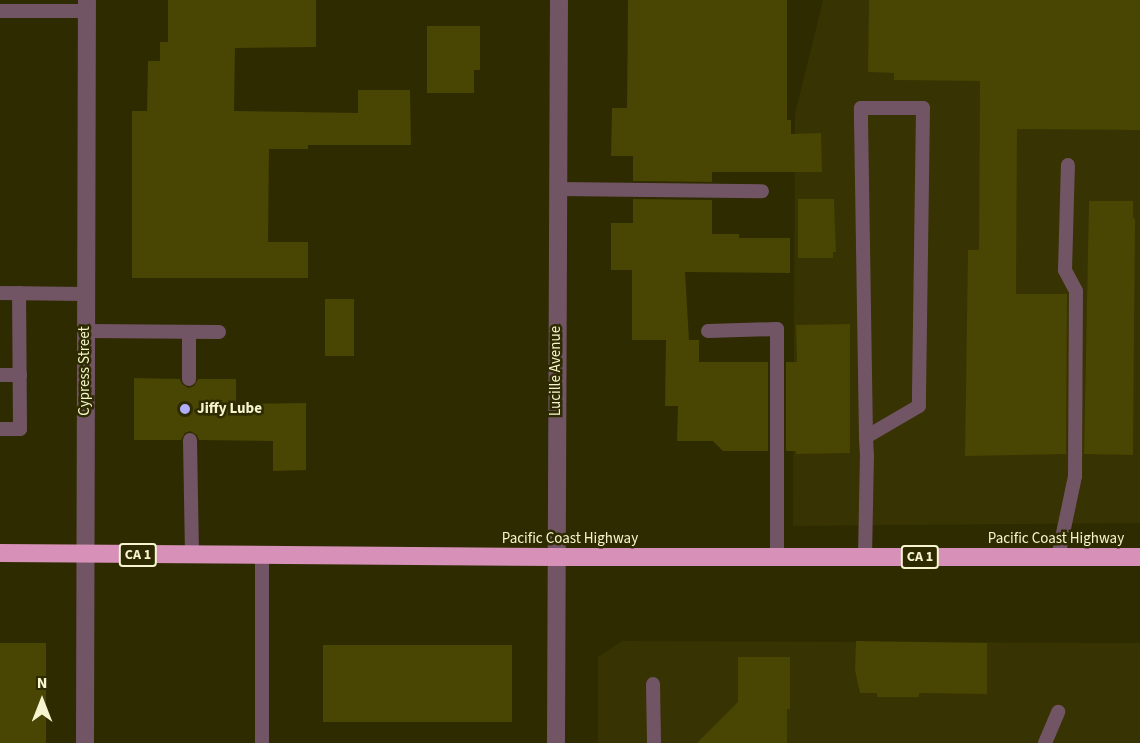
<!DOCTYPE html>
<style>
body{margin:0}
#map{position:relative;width:1140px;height:743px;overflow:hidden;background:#2e2b00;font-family:"Source Sans 3",sans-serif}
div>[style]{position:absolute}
.built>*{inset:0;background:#373302}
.building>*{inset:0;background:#494503;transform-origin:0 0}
.lane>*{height:14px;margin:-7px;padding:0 7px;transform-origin:7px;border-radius:7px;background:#725565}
.street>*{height:18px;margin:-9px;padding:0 9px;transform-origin:9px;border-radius:9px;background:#725565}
.highway>*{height:18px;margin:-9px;padding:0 9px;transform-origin:9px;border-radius:9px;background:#d790b8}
.dots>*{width:16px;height:16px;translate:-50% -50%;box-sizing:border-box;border:3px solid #2e2b00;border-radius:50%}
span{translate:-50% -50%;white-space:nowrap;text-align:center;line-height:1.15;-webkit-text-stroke:5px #2e2b00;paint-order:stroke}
.shield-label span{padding:2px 4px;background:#2e2b00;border:2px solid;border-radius:4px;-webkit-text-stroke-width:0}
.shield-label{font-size:14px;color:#f7f5cf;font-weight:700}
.street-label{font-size:15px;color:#f7f5cf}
.poi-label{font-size:15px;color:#f7f5cf;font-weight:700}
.left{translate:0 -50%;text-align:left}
.north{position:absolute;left:12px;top:671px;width:60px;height:60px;-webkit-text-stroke:4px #2e2b00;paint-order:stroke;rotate:0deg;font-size:16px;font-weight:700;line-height:24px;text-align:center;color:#f7f5cf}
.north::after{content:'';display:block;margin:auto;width:21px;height:27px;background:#f7f5cf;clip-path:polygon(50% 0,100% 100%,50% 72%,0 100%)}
</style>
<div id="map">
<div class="built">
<i style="clip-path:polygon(823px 0,1140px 0,1140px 523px,793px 526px,795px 114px)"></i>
<i style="clip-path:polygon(622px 641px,1140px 643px,1140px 743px,598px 743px,598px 657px)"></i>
</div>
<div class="building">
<i style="clip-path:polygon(168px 0,316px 0,316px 47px,235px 48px,234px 111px,358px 113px,358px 90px,410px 90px,411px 145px,308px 145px,308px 149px,269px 149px,268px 242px,308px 242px,308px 278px,132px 278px,132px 111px,147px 111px,148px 61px,160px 61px,160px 42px,168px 42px)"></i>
<i style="clip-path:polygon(628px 0,787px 0,787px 120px,791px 120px,791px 134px,821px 133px,822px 172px,712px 172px,712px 182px,633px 181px,633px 156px,611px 156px,612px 108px,627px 108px)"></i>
<i style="clip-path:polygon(869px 0,1140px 0,1140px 130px,1017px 129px,1016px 294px,1067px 294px,1066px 454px,965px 456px,968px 250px,979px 250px,980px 81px,894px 80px,894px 73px,868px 72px)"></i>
<i style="clip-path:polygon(427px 26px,480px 26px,480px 70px,474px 70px,474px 93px,427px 93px)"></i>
<i style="clip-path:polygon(633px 199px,712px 200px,712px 234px,739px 234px,739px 238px,790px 238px,790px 273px,685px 272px,689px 340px,699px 340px,699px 362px,768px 362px,768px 451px,723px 451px,713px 441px,677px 441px,678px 406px,665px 406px,666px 340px,632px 340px,632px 270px,611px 270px,611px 223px,633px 223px)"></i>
<i style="clip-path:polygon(798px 199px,834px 199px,836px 252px,833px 252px,833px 258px,798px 258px)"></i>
<i style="clip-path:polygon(1089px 201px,1133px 201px,1133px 218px,1135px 219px,1133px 455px,1084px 454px)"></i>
<i style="left:325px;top:299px;width:29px;height:57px"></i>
<i style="clip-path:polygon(850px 324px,850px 453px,796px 454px,796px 451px,786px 451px,786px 362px,797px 362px,796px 325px)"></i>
<i style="clip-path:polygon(134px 378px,180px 379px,182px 384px,188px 388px,194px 386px,198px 379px,236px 379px,236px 404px,306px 403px,306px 470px,273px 471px,273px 441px,199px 440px,197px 435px,190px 431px,185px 433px,181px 440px,134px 440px)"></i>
<i style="clip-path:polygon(856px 641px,987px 643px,987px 694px,919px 693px,919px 697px,877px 697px,877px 693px,860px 693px,855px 670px)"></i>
<i style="left:0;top:643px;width:46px;height:100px"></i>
<i style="left:512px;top:645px;width:77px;height:189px;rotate:90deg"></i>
<i style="clip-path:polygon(738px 657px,790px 657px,790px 709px,787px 709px,787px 743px,697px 743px,738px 702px)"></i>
</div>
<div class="lane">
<i style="left:0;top:11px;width:87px"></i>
<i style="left:558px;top:189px;width:204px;rotate:0.6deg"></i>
<i style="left:0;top:293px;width:86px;rotate:0.7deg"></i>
<i style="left:86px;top:331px;width:133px;rotate:0.4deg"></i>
<i style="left:708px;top:331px;width:69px;rotate:-1.7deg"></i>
<i style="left:777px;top:329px;width:228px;rotate:90deg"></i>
<i style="left:189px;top:332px;width:47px;rotate:90deg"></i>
<i style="left:0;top:375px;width:20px"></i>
<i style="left:0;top:429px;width:20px"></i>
<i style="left:20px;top:429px;width:136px;rotate:-90.4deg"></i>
<i style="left:190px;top:440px;width:115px;rotate:89deg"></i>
<i style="left:865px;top:557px;width:100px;rotate:-88.9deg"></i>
<i style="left:867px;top:457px;width:20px;rotate:-93deg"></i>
<i style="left:866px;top:437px;width:329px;rotate:-90.9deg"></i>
<i style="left:861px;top:108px;width:62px"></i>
<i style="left:923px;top:108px;width:298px;rotate:90.8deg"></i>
<i style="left:919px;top:406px;width:61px;rotate:149.7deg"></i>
<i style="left:1058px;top:557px;width:83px;rotate:-78.1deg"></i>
<i style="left:1075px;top:476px;width:185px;rotate:-89.7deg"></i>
<i style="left:1076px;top:291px;width:24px;rotate:-118deg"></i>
<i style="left:1065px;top:270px;width:105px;rotate:-88.4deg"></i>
<i style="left:653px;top:684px;width:59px;rotate:89deg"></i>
<i style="left:262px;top:743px;width:188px;rotate:-90deg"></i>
<i style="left:1045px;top:743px;width:34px;rotate:-67deg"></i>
</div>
<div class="street">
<i style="left:85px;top:743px;width:743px;rotate:-89.85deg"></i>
<i style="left:556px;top:743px;width:743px;rotate:-89.77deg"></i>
</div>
<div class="highway">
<i style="left:0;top:553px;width:555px;rotate:0.41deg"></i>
<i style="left:555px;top:557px;width:585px"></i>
</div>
<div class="dots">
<i style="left:185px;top:409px;background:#b0aefa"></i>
</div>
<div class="shield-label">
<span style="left:138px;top:555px">CA 1</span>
<span style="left:920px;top:557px">CA 1</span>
</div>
<div class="street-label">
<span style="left:85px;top:371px;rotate:-90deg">Cypress Street</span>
<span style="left:556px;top:371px;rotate:-90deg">Lucille Avenue</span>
<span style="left:570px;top:539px">Pacific Coast Highway</span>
<span style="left:1056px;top:539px">Pacific Coast Highway</span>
</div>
<div class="poi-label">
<span class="left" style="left:197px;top:409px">Jiffy Lube</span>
</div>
<div class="north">N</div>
</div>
